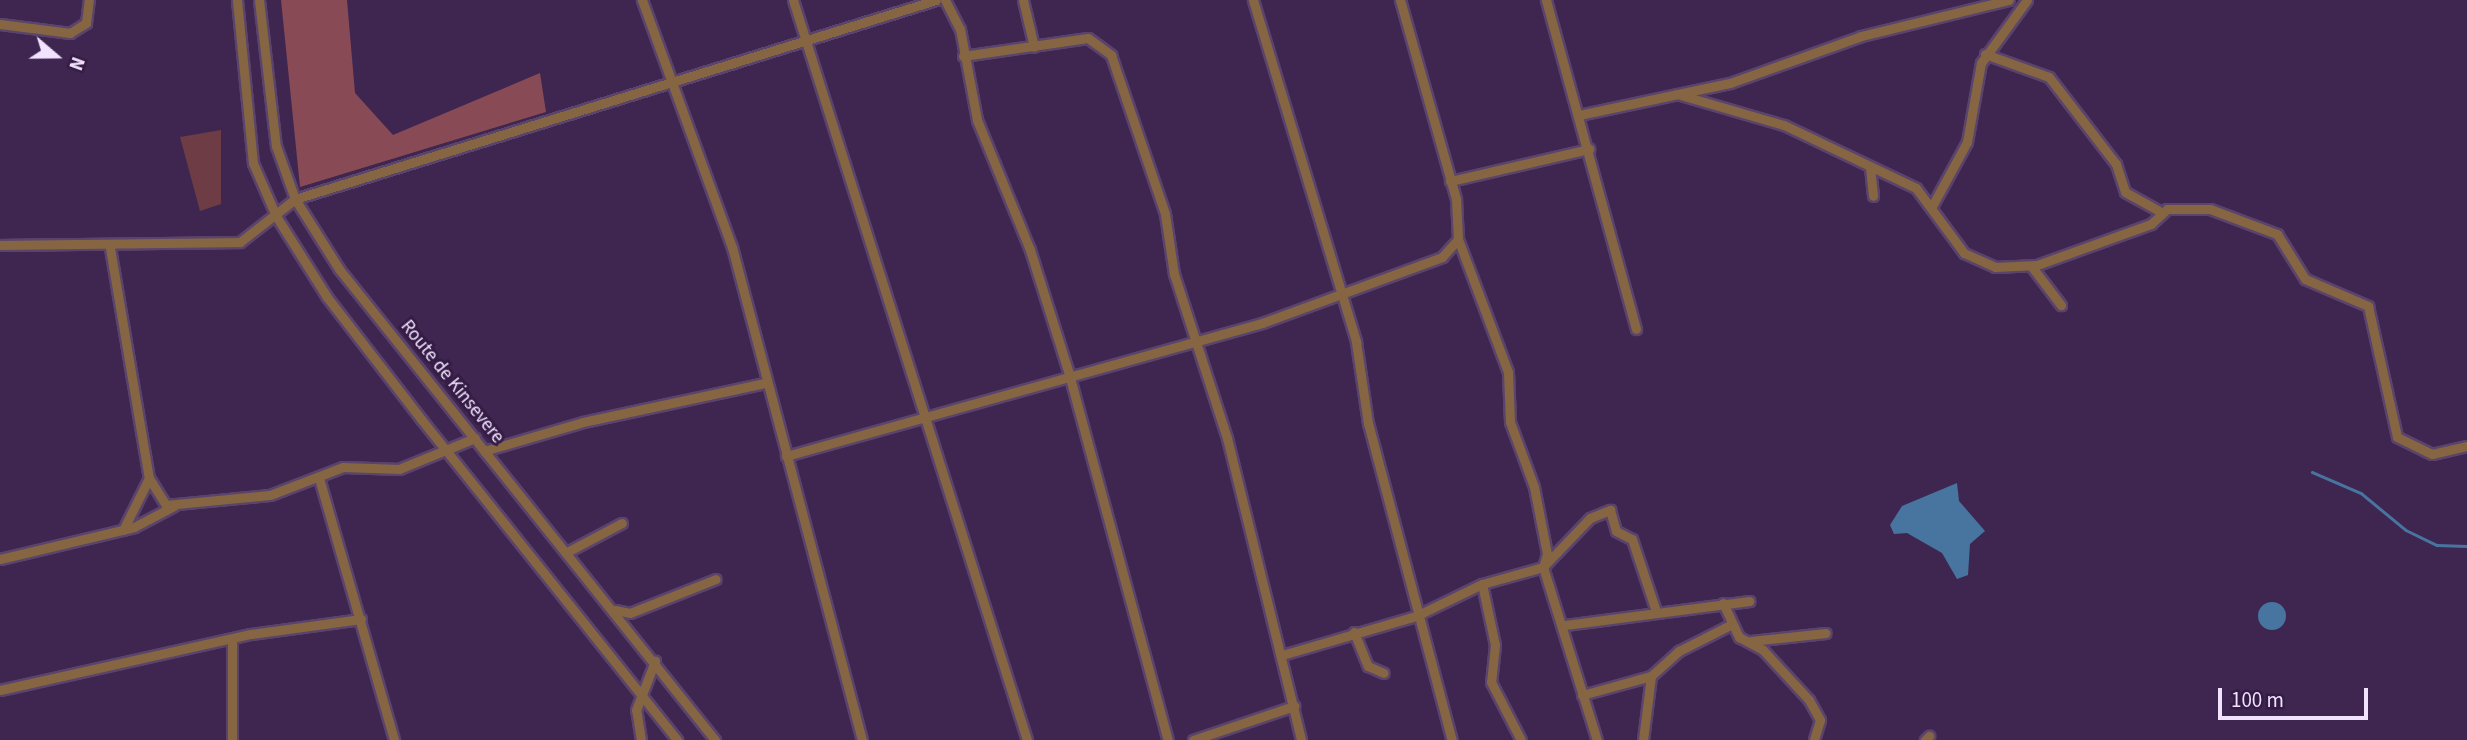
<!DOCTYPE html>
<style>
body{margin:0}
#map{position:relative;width:2467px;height:740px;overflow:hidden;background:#3f2650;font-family:"Source Sans 3",sans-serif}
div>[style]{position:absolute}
.green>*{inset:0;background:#6d3c44}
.forest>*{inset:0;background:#884a55}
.water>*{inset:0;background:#4874a0}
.round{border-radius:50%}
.stream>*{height:2.5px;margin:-1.25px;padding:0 1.25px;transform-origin:1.25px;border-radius:1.25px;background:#4874a0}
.roads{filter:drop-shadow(2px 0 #5b446c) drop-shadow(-2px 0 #5b446c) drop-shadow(0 2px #5b446c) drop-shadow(0 -2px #5b446c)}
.minor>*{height:9px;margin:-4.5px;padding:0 4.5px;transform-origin:4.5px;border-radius:4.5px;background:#866642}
span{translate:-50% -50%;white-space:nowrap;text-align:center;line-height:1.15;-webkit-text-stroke:6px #341c45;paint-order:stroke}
.street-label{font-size:19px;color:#f1e2fd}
.north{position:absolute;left:21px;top:21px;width:70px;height:70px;-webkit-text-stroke:5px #341c45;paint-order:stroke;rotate:110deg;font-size:19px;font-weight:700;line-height:28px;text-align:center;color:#f1e2fd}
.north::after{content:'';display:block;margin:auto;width:24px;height:32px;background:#f1e2fd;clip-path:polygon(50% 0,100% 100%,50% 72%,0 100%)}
.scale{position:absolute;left:2218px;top:688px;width:150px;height:32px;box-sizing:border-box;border:4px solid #f1e2fd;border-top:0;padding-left:9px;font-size:21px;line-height:24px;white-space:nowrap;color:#f1e2fd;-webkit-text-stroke:5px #341c45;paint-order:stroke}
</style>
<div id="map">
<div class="green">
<i style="clip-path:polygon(221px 130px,221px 204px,200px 211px,180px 137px)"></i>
</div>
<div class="forest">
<i style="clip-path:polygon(281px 0,347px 0,355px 93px,393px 135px,540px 73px,546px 112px,300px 187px)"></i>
</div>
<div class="water">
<i style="clip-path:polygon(1957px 483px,1959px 501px,1985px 531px,1970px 544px,1968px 575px,1957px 579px,1942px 553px,1907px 533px,1894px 534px,1890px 525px,1902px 506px)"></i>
<i class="round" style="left:2258px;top:602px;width:28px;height:28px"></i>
</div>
<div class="stream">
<i style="left:2312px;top:472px;width:53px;rotate:23.2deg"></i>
<i style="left:2361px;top:493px;width:58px;rotate:39.4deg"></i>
<i style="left:2406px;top:530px;width:34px;rotate:26deg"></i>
<i style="left:2437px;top:545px;width:30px;rotate:2deg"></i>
</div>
<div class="roads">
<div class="minor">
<i style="left:237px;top:0;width:164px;rotate:84.4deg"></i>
<i style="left:253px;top:163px;width:58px;rotate:66.5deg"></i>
<i style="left:276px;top:216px;width:96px;rotate:57.8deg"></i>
<i style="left:327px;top:297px;width:154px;rotate:52.4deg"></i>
<i style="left:421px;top:419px;width:411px;rotate:51.4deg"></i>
<i style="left:259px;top:0;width:147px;rotate:83.4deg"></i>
<i style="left:276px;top:146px;width:56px;rotate:70.3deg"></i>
<i style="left:295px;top:199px;width:83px;rotate:57.8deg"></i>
<i style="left:339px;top:269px;width:603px;rotate:51.4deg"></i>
<i style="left:642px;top:0;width:263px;rotate:70deg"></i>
<i style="left:732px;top:247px;width:510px;rotate:75.23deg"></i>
<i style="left:793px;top:0;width:776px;rotate:72.45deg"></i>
<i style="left:945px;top:0;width:33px;rotate:63deg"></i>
<i style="left:960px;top:29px;width:93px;rotate:79.4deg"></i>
<i style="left:977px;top:120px;width:140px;rotate:67.8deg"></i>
<i style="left:1030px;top:250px;width:130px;rotate:72.5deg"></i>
<i style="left:1069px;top:374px;width:379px;rotate:74.9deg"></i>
<i style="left:1023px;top:0;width:48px;rotate:76.8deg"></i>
<i style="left:1253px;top:0;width:357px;rotate:73.2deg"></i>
<i style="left:1356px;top:342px;width:82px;rotate:81.6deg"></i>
<i style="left:1368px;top:423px;width:328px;rotate:75.2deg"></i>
<i style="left:1546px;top:0;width:341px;rotate:74.7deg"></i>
<i style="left:0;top:24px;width:71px;rotate:7.3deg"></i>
<i style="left:70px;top:33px;width:19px;rotate:-32deg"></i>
<i style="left:86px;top:23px;width:23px;rotate:-83deg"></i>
<i style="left:1985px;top:54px;width:68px;rotate:19.8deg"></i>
<i style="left:2049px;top:77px;width:110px;rotate:52.4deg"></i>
<i style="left:2116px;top:164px;width:29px;rotate:72deg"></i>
<i style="left:2125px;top:192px;width:41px;rotate:29.1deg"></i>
<i style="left:963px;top:56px;width:126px;rotate:-8.2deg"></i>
<i style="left:1088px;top:38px;width:29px;rotate:36deg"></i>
<i style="left:1111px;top:55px;width:168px;rotate:71.2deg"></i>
<i style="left:1165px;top:214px;width:61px;rotate:81.5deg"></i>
<i style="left:1174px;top:274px;width:172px;rotate:72.1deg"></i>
<i style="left:1227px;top:438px;width:311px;rotate:76.2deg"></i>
<i style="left:1677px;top:94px;width:111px;rotate:16.2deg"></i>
<i style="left:1784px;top:125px;width:146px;rotate:25.5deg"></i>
<i style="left:1916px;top:188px;width:81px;rotate:53.6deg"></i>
<i style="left:1964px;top:253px;width:34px;rotate:24deg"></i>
<i style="left:1995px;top:267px;width:42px;rotate:-2.7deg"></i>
<i style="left:2037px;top:265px;width:121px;rotate:-19.8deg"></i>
<i style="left:2151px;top:224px;width:22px;rotate:-43deg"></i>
<i style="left:2167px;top:209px;width:43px"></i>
<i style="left:2210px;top:209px;width:72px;rotate:20.5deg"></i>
<i style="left:2277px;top:234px;width:53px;rotate:58.1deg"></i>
<i style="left:2305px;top:279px;width:69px;rotate:23.2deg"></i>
<i style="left:2368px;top:306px;width:134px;rotate:77.5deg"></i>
<i style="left:2397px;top:437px;width:39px;rotate:26deg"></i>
<i style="left:2432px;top:454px;width:36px;rotate:-13deg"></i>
<i style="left:1579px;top:115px;width:154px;rotate:-12deg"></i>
<i style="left:1730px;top:83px;width:139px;rotate:-19.7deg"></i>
<i style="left:1861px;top:36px;width:152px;rotate:-13.7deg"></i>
<i style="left:1870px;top:167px;width:29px;rotate:84deg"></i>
<i style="left:1450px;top:181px;width:143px;rotate:-13deg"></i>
<i style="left:1931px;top:208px;width:75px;rotate:-61.4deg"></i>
<i style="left:1967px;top:142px;width:80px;rotate:-80deg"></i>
<i style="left:1981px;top:63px;width:78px;rotate:-53.9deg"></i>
<i style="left:1458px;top:239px;width:142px;rotate:69.4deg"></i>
<i style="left:1508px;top:372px;width:50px;rotate:87.7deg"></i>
<i style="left:1510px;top:422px;width:69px;rotate:69.7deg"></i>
<i style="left:1534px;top:487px;width:68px;rotate:79deg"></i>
<i style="left:1547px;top:554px;width:14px;rotate:107deg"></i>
<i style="left:1543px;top:567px;width:181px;rotate:72.7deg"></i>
<i style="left:0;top:245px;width:240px;rotate:-0.7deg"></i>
<i style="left:240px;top:242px;width:70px;rotate:-38deg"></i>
<i style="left:295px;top:199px;width:671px;rotate:-17.25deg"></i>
<i style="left:110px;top:248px;width:233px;rotate:80.4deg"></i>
<i style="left:149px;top:478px;width:32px;rotate:58deg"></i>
<i style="left:166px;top:505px;width:104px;rotate:-5.5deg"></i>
<i style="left:270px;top:495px;width:78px;rotate:-21deg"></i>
<i style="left:343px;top:467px;width:56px;rotate:2deg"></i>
<i style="left:399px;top:469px;width:82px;rotate:-22.2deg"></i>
<i style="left:2032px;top:267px;width:48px;rotate:52.7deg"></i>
<i style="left:484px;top:451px;width:103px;rotate:-16.3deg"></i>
<i style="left:583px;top:422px;width:186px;rotate:-12.1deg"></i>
<i style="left:786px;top:456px;width:494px;rotate:-15.6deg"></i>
<i style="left:1262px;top:323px;width:192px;rotate:-20.1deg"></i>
<i style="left:1442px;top:257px;width:24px;rotate:-48deg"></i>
<i style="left:1458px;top:239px;width:40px;rotate:-92.9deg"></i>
<i style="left:1456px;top:199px;width:207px;rotate:-105.7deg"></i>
<i style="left:319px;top:478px;width:273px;rotate:74deg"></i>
<i style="left:123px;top:530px;width:58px;rotate:-63.4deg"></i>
<i style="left:567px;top:552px;width:62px;rotate:-27.8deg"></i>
<i style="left:0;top:559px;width:138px;rotate:-13.4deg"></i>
<i style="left:134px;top:527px;width:45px;rotate:-27.7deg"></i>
<i style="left:1482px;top:584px;width:62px;rotate:78deg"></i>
<i style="left:1495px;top:645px;width:37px;rotate:96deg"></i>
<i style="left:1491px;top:682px;width:65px;rotate:62.7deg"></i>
<i style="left:1723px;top:603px;width:38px;rotate:65deg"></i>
<i style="left:1739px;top:637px;width:27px;rotate:28deg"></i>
<i style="left:1763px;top:650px;width:68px;rotate:47.4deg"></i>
<i style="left:1809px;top:700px;width:23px;rotate:61deg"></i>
<i style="left:1820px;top:720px;width:21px;rotate:107deg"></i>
<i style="left:615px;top:610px;width:15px;rotate:11deg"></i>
<i style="left:630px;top:613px;width:92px;rotate:-21.6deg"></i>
<i style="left:1565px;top:625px;width:186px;rotate:-7.4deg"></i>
<i style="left:1354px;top:632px;width:37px;rotate:68deg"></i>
<i style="left:1368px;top:666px;width:17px;rotate:24deg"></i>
<i style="left:1751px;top:641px;width:75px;rotate:-6.1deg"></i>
<i style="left:1282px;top:655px;width:140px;rotate:-16.2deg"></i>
<i style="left:1416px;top:616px;width:73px;rotate:-25.9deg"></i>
<i style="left:1482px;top:584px;width:63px;rotate:-15.6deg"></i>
<i style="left:1543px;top:567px;width:68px;rotate:-46.2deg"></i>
<i style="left:1590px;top:518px;width:22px;rotate:-22deg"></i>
<i style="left:1610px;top:510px;width:22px;rotate:74deg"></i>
<i style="left:1616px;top:531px;width:18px;rotate:27deg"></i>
<i style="left:1632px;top:539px;width:76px;rotate:71.6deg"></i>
<i style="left:0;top:690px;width:257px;rotate:-12.6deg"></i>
<i style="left:251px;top:634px;width:111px;rotate:-7.8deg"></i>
<i style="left:1582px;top:695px;width:72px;rotate:-15.4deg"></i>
<i style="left:232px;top:740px;width:100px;rotate:-90deg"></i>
<i style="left:641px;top:740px;width:30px;rotate:-99deg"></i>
<i style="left:636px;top:710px;width:53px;rotate:-68.8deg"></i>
<i style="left:1193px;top:740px;width:107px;rotate:-18.6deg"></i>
<i style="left:1643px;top:740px;width:64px;rotate:-82.9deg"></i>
<i style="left:1651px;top:676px;width:38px;rotate:-42deg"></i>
<i style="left:1679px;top:651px;width:59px;rotate:-27deg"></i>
<i style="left:1925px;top:740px;width:6px;rotate:-45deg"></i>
</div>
</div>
<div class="street-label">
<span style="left:452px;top:382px;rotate:51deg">Route de Kinsevere</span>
</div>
<div class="north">N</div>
<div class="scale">100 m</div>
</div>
